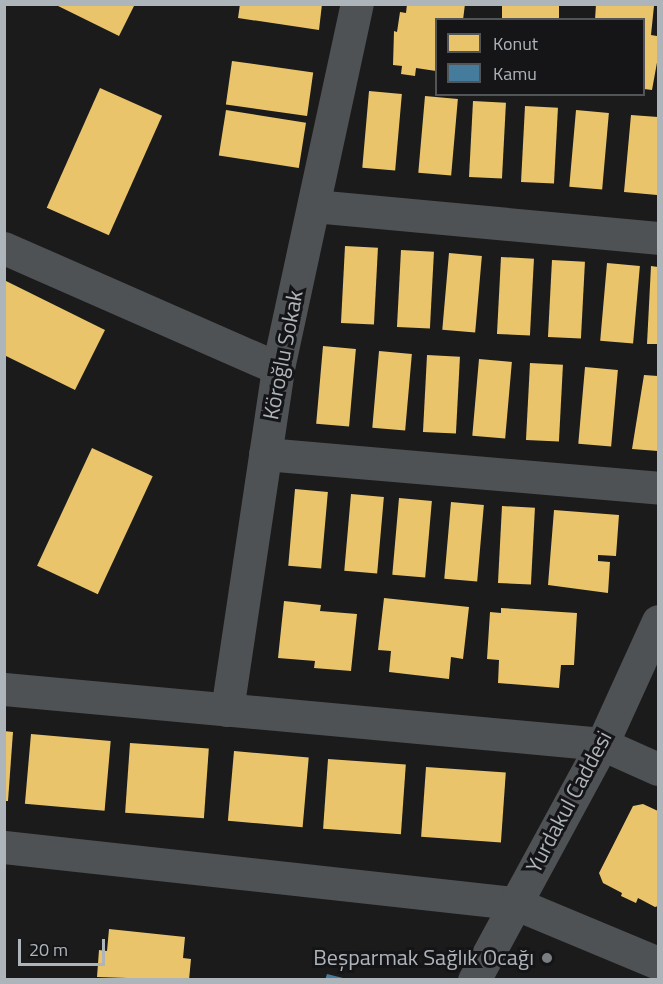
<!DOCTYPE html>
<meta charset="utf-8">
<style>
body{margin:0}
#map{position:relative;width:663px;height:984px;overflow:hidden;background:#1b1b1b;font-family:"Titillium Web",sans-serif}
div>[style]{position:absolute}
.homes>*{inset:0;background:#e9c46a;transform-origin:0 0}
.public>*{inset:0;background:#457b9d}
.minor>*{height:33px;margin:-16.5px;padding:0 16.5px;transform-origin:16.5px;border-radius:16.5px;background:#4f5254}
.dots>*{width:16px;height:16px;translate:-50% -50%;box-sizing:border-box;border:3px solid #151517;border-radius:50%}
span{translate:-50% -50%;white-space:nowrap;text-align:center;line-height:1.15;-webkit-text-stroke:6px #151517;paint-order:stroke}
.street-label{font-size:22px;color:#adb4ba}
.poi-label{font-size:22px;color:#adb4ba}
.right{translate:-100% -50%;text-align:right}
.frame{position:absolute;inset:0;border:6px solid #adb4ba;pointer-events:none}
.legend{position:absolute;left:435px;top:18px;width:210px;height:78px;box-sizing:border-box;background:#151517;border:2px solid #525558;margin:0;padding:8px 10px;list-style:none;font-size:18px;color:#adb4ba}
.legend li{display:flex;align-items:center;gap:12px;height:30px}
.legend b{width:30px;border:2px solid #525558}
.scale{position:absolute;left:18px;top:939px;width:87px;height:27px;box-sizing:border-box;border:3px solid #adb4ba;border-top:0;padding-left:8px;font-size:18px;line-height:21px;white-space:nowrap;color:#adb4ba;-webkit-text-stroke:4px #151517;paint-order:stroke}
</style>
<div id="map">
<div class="homes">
<i style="clip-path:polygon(54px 4px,135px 4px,119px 36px)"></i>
<i style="clip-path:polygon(240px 4px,322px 4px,319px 30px,238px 18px)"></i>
<i style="clip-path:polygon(407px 4px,465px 4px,463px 20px,436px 20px,436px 71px,416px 68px,415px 76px,401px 74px,402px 66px,393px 65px,394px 31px,397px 32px,400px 12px,406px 13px)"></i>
<i style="left:502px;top:4px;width:57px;height:16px"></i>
<i style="clip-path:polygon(596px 4px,654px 6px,651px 35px,657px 36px,658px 57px,652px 90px,644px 89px,644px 20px,595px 20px)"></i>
<i style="left:232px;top:61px;width:82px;height:44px;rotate:8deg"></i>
<i style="left:100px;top:88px;width:68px;height:131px;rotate:24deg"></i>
<i style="left:369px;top:91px;width:33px;height:77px;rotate:5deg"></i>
<i style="left:425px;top:96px;width:33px;height:77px;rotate:5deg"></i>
<i style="left:473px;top:101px;width:33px;height:76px;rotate:3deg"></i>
<i style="left:525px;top:106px;width:33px;height:76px;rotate:3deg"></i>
<i style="left:226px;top:110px;width:81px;height:46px;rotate:9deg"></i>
<i style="left:576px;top:110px;width:33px;height:77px;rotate:5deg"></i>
<i style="clip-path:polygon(631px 115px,658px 117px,657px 195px,624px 192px)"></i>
<i style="left:345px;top:246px;width:33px;height:77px;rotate:3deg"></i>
<i style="left:401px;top:250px;width:33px;height:77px;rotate:3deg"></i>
<i style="left:449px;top:253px;width:33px;height:77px;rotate:5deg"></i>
<i style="left:501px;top:257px;width:33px;height:77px;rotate:3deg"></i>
<i style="left:552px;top:260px;width:33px;height:77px;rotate:3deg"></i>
<i style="left:607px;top:263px;width:33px;height:78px;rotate:5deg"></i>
<i style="clip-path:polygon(651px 266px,658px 267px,658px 344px,647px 344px)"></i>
<i style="clip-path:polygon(4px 280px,105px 330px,75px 390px,4px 355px)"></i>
<i style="left:323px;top:346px;width:33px;height:78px;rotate:5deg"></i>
<i style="left:379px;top:351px;width:33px;height:77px;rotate:5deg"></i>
<i style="left:427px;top:355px;width:33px;height:77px;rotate:3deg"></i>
<i style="left:479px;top:359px;width:33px;height:77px;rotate:5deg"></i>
<i style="left:530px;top:363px;width:33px;height:77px;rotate:3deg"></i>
<i style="left:585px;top:367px;width:33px;height:77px;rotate:5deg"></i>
<i style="clip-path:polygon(644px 375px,658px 376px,658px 451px,632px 449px)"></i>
<i style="left:92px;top:448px;width:67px;height:130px;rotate:25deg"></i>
<i style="left:295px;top:489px;width:33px;height:77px;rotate:5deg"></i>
<i style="left:351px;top:494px;width:33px;height:77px;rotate:5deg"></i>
<i style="left:399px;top:498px;width:33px;height:77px;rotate:5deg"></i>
<i style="left:451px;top:502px;width:33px;height:77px;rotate:5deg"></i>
<i style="left:502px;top:506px;width:33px;height:77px;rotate:3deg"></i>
<i style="clip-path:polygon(554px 510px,619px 515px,616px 556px,598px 555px,598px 561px,610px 562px,608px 593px,548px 585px)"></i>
<i style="clip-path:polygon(384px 598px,469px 607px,463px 659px,451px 657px,449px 679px,389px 672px,391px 651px,378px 650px)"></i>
<i style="clip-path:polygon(284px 601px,321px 605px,320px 611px,357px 614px,351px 671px,314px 668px,315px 661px,278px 658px)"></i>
<i style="clip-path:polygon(501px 608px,577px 613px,574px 665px,561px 665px,559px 688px,498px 683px,499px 660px,487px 659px,490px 612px,501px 613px)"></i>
<i style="clip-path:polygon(4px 731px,13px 732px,8px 801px,4px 801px)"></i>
<i style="left:31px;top:734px;width:80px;height:70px;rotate:5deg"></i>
<i style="left:130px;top:743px;width:79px;height:70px;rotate:4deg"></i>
<i style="left:234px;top:751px;width:75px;height:70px;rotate:5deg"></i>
<i style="left:328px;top:759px;width:78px;height:70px;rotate:4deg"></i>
<i style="left:426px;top:767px;width:80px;height:70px;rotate:4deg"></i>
<i style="clip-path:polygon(643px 804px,658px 811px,658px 906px,655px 907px,638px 898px,636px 903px,621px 896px,622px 893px,603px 883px,599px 873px,633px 806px)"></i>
<i style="clip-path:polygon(109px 929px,185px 937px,183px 958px,191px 959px,189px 980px,97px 977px,99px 950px,107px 951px)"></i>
</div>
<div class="public">
<i style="clip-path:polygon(327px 974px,347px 979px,347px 980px,325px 980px)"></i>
</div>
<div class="minor">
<i style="left:314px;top:206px;width:345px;rotate:5.3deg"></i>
<i style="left:4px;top:248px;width:299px;rotate:23.7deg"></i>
<i style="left:265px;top:454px;width:394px;rotate:4.9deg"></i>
<i style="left:4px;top:689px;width:601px;rotate:5.25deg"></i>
<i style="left:602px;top:744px;width:61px;rotate:24.1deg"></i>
<i style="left:227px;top:710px;width:346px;rotate:-81.5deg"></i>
<i style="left:278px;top:368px;width:372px;rotate:-77.8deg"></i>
<i style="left:4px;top:847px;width:513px;rotate:6.27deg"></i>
<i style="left:514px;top:903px;width:156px;rotate:22.6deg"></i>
<i style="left:474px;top:980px;width:268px;rotate:-61.5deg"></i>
<i style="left:602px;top:744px;width:135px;rotate:-65.5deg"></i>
</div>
<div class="dots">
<i style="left:547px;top:958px;background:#7a7e82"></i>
</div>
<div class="street-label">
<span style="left:283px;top:355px;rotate:-79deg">Köroğlu Sokak</span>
<span style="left:569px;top:802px;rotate:-62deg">Yurdakul Caddesi</span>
</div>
<div class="poi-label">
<span class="right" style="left:534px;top:958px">Beşparmak Sağlık Ocağı</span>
</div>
<div class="frame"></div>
<ul class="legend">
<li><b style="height:16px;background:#e9c46a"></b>Konut</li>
<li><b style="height:16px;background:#457b9d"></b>Kamu</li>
</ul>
<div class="scale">20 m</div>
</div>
